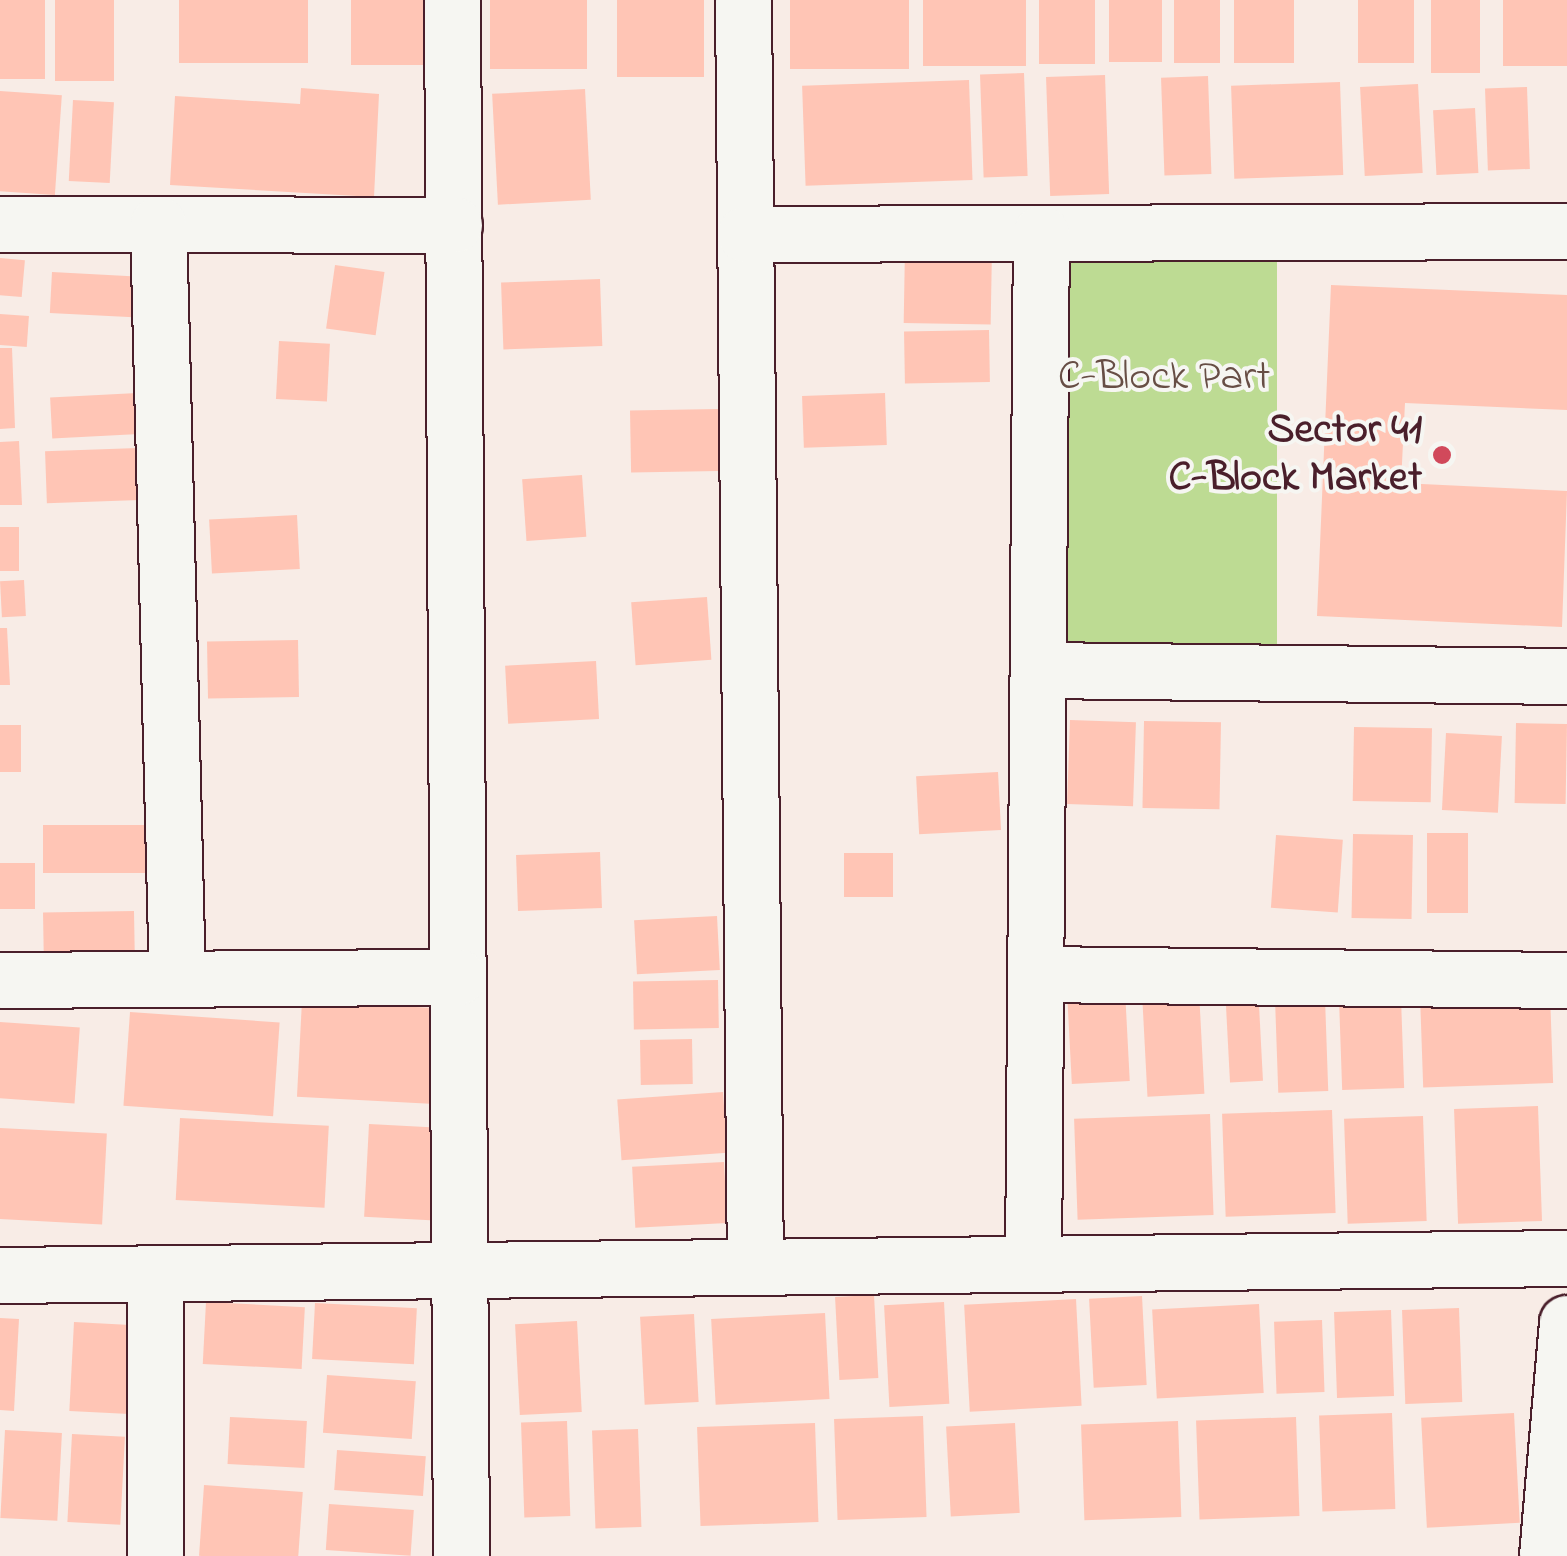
<!DOCTYPE html>
<style>
body{margin:0}
#map{position:relative;width:1567px;height:1556px;overflow:hidden;background:#f8ece6;font-family:"Indie Flower",sans-serif}
div>[style]{position:absolute}
.green>*{inset:0;background:#bddb93;transform-origin:0 0}
.building>*{inset:0;background:#ffc5b5;transform-origin:0 0}
.roads{filter:drop-shadow(2px 0 #4a1f2b) drop-shadow(-2px 0 #4a1f2b) drop-shadow(0 2px #4a1f2b) drop-shadow(0 -2px #4a1f2b)}
.minor>*{height:55px;margin:-27.5px;padding:0 27.5px;transform-origin:27.5px;border-radius:27.5px;background:#f6f6f2}
.dots>*{width:28px;height:28px;translate:-50% -50%;box-sizing:border-box;border:5px solid #f6f6f2;border-radius:50%}
span{translate:-50% -50%;white-space:nowrap;text-align:center;line-height:1.15;-webkit-text-stroke:8px #f6f6f2;paint-order:stroke}
.park-label{font-size:42px;color:#674e45}
.poi-label{font-size:42px;color:#4a1f2b;font-weight:700}
.right{translate:-100% -50%;text-align:right}
</style>
<div id="map">
<div class="green">
<i style="left:1061px;top:252px;width:216px;height:407px"></i>
</div>
<div class="building">
<i style="left:0;top:0;width:45px;height:79px"></i>
<i style="left:55px;top:0;width:59px;height:81px"></i>
<i style="left:179px;top:0;width:129px;height:63px"></i>
<i style="left:351px;top:0;width:86px;height:65px"></i>
<i style="left:490px;top:0;width:97px;height:69px"></i>
<i style="left:617px;top:0;width:87px;height:77px"></i>
<i style="left:790px;top:0;width:119px;height:69px"></i>
<i style="left:923px;top:0;width:103px;height:66px"></i>
<i style="left:1039px;top:0;width:56px;height:64px"></i>
<i style="left:1109px;top:0;width:53px;height:62px"></i>
<i style="left:1174px;top:0;width:46px;height:63px"></i>
<i style="left:1234px;top:0;width:60px;height:63px"></i>
<i style="left:1358px;top:0;width:56px;height:63px"></i>
<i style="left:1431px;top:0;width:49px;height:73px"></i>
<i style="left:1503px;top:0;width:64px;height:66px"></i>
<i style="left:1024px;top:73px;width:103px;height:44px;rotate:88deg"></i>
<i style="left:1105px;top:75px;width:119px;height:59px;rotate:88deg"></i>
<i style="left:1208px;top:76px;width:98px;height:47px;rotate:88deg"></i>
<i style="left:969px;top:80px;width:100px;height:167px;rotate:88deg"></i>
<i style="left:1340px;top:82px;width:93px;height:109px;rotate:88deg"></i>
<i style="left:1418px;top:84px;width:89px;height:58px;rotate:87deg"></i>
<i style="left:1527px;top:87px;width:82px;height:42px;rotate:88deg"></i>
<i style="clip-path:polygon(301px 88px,379px 94px,374px 197px,170px 185px,175px 96px,300px 104px)"></i>
<i style="left:585px;top:89px;width:111px;height:93px;rotate:87deg"></i>
<i style="left:0;top:91px;width:62px;height:100px;rotate:4deg"></i>
<i style="left:73px;top:100px;width:41px;height:81px;rotate:3deg"></i>
<i style="left:1475px;top:108px;width:65px;height:42px;rotate:87deg"></i>
<i style="left:905px;top:247px;width:87px;height:76px;rotate:1deg"></i>
<i style="left:0;top:258px;width:25px;height:37px;rotate:5deg"></i>
<i style="left:335px;top:265px;width:50px;height:64px;rotate:8deg"></i>
<i style="left:52px;top:272px;width:103px;height:41px;rotate:3deg"></i>
<i style="left:600px;top:279px;width:67px;height:99px;rotate:88deg"></i>
<i style="clip-path:polygon(1331px 285px,1567px 295px,1567px 410px,1405px 403px,1401px 483px,1567px 491px,1562px 627px,1317px 616px)"></i>
<i style="left:0;top:314px;width:29px;height:31px;rotate:4deg"></i>
<i style="left:989px;top:330px;width:52px;height:85px;rotate:89deg"></i>
<i style="left:279px;top:341px;width:51px;height:58px;rotate:3deg"></i>
<i style="clip-path:polygon(0 348px,12px 348px,15px 428px,0 429px)"></i>
<i style="left:137px;top:393px;width:41px;height:87px;rotate:87deg"></i>
<i style="left:885px;top:393px;width:52px;height:83px;rotate:88deg"></i>
<i style="left:718px;top:409px;width:62px;height:88px;rotate:89deg"></i>
<i style="clip-path:polygon(19px 441px,22px 505px,0 505px,0 442px)"></i>
<i style="left:138px;top:448px;width:52px;height:93px;rotate:88deg"></i>
<i style="left:582px;top:475px;width:62px;height:60px;rotate:86deg"></i>
<i style="left:297px;top:515px;width:54px;height:88px;rotate:87deg"></i>
<i style="left:0;top:527px;width:19px;height:44px"></i>
<i style="left:24px;top:580px;width:36px;height:24px;rotate:87deg"></i>
<i style="left:707px;top:597px;width:63px;height:76px;rotate:86deg"></i>
<i style="clip-path:polygon(0 628px,7px 628px,10px 685px,0 685px)"></i>
<i style="left:298px;top:640px;width:57px;height:91px;rotate:89deg"></i>
<i style="left:596px;top:661px;width:58px;height:91px;rotate:87deg"></i>
<i style="left:1070px;top:720px;width:66px;height:84px;rotate:2deg"></i>
<i style="left:1144px;top:721px;width:77px;height:87px;rotate:1deg"></i>
<i style="left:1516px;top:723px;width:51px;height:80px;rotate:1deg"></i>
<i style="left:0;top:725px;width:21px;height:47px"></i>
<i style="left:1354px;top:727px;width:78px;height:74px;rotate:1deg"></i>
<i style="left:1446px;top:733px;width:56px;height:77px;rotate:3deg"></i>
<i style="left:998px;top:772px;width:58px;height:82px;rotate:87deg"></i>
<i style="left:43px;top:825px;width:109px;height:48px"></i>
<i style="left:1427px;top:833px;width:41px;height:80px"></i>
<i style="left:1353px;top:834px;width:60px;height:84px;rotate:1deg"></i>
<i style="left:1276px;top:835px;width:67px;height:73px;rotate:4deg"></i>
<i style="left:600px;top:852px;width:56px;height:84px;rotate:88deg"></i>
<i style="left:844px;top:853px;width:49px;height:44px"></i>
<i style="left:35px;top:863px;width:46px;height:35px;rotate:90deg"></i>
<i style="left:134px;top:911px;width:47px;height:91px;rotate:89deg"></i>
<i style="left:717px;top:916px;width:54px;height:83px;rotate:87deg"></i>
<i style="left:718px;top:980px;width:48px;height:85px;rotate:89deg"></i>
<i style="left:1258px;top:986px;width:95px;height:33px;rotate:87deg"></i>
<i style="left:1125px;top:990px;width:91px;height:58px;rotate:87deg"></i>
<i style="left:1199px;top:991px;width:103px;height:57px;rotate:87deg"></i>
<i style="left:1550px;top:993px;width:90px;height:130px;rotate:88deg"></i>
<i style="left:1325px;top:998px;width:93px;height:50px;rotate:88deg"></i>
<i style="left:1401px;top:998px;width:90px;height:62px;rotate:88deg"></i>
<i style="left:302px;top:1001px;width:133px;height:96px;rotate:3deg"></i>
<i style="left:130px;top:1012px;width:150px;height:94px;rotate:4deg"></i>
<i style="left:0;top:1022px;width:80px;height:76px;rotate:4deg"></i>
<i style="left:692px;top:1039px;width:45px;height:52px;rotate:89deg"></i>
<i style="left:723px;top:1092px;width:61px;height:106px;rotate:86deg"></i>
<i style="left:1538px;top:1106px;width:115px;height:84px;rotate:88deg"></i>
<i style="left:1332px;top:1110px;width:103px;height:110px;rotate:88deg"></i>
<i style="left:1210px;top:1114px;width:101px;height:136px;rotate:88deg"></i>
<i style="left:1423px;top:1116px;width:105px;height:79px;rotate:88deg"></i>
<i style="left:180px;top:1118px;width:149px;height:82px;rotate:3deg"></i>
<i style="left:369px;top:1124px;width:66px;height:93px;rotate:3deg"></i>
<i style="left:0;top:1128px;width:107px;height:91px;rotate:3deg"></i>
<i style="left:724px;top:1162px;width:61px;height:92px;rotate:87deg"></i>
<i style="left:874px;top:1295px;width:83px;height:39px;rotate:87deg"></i>
<i style="left:1142px;top:1296px;width:89px;height:53px;rotate:87deg"></i>
<i style="left:1076px;top:1299px;width:107px;height:112px;rotate:87deg"></i>
<i style="left:206px;top:1302px;width:99px;height:62px;rotate:3deg"></i>
<i style="left:944px;top:1302px;width:102px;height:60px;rotate:87deg"></i>
<i style="left:315px;top:1303px;width:102px;height:56px;rotate:3deg"></i>
<i style="left:1259px;top:1304px;width:89px;height:107px;rotate:87deg"></i>
<i style="left:1459px;top:1308px;width:94px;height:57px;rotate:88deg"></i>
<i style="left:1391px;top:1310px;width:86px;height:57px;rotate:88deg"></i>
<i style="left:825px;top:1313px;width:86px;height:114px;rotate:87deg"></i>
<i style="left:694px;top:1314px;width:88px;height:54px;rotate:87deg"></i>
<i style="clip-path:polygon(0 1318px,19px 1319px,14px 1411px,0 1410px)"></i>
<i style="left:1322px;top:1320px;width:72px;height:48px;rotate:88deg"></i>
<i style="left:577px;top:1321px;width:91px;height:62px;rotate:87deg"></i>
<i style="left:74px;top:1322px;width:80px;height:89px;rotate:3deg"></i>
<i style="left:327px;top:1375px;width:89px;height:58px;rotate:4deg"></i>
<i style="left:1392px;top:1413px;width:96px;height:73px;rotate:88deg"></i>
<i style="left:1514px;top:1413px;width:110px;height:93px;rotate:87deg"></i>
<i style="left:923px;top:1416px;width:101px;height:89px;rotate:88deg"></i>
<i style="left:230px;top:1417px;width:77px;height:47px;rotate:3deg"></i>
<i style="left:1296px;top:1417px;width:99px;height:100px;rotate:88deg"></i>
<i style="left:567px;top:1421px;width:95px;height:46px;rotate:88deg"></i>
<i style="left:1178px;top:1421px;width:96px;height:97px;rotate:88deg"></i>
<i style="left:815px;top:1423px;width:99px;height:118px;rotate:88deg"></i>
<i style="left:1015px;top:1423px;width:90px;height:69px;rotate:87deg"></i>
<i style="left:638px;top:1429px;width:98px;height:46px;rotate:88deg"></i>
<i style="left:5px;top:1430px;width:57px;height:88px;rotate:3deg"></i>
<i style="left:72px;top:1434px;width:53px;height:88px;rotate:3deg"></i>
<i style="left:337px;top:1450px;width:89px;height:40px;rotate:4deg"></i>
<i style="left:204px;top:1485px;width:99px;height:71px;rotate:4deg"></i>
<i style="left:329px;top:1504px;width:85px;height:46px;rotate:4deg"></i>
</div>
<div class="roads">
<div class="minor">
<i style="left:452px;top:0;width:1556px;rotate:89.67deg"></i>
<i style="left:743px;top:0;width:1266px;rotate:89.46deg"></i>
<i style="left:0;top:224px;width:454px;rotate:0.1deg"></i>
<i style="left:158px;top:224px;width:755px;rotate:88.56deg"></i>
<i style="left:745px;top:234px;width:822px;rotate:-0.21deg"></i>
<i style="left:1038px;top:670px;width:529px;rotate:0.65deg"></i>
<i style="left:1035px;top:974px;width:532px;rotate:0.65deg"></i>
<i style="left:0;top:980px;width:458px;rotate:-0.4deg"></i>
<i style="left:1033px;top:1264px;width:1031px;rotate:-89.56deg"></i>
<i style="left:0;top:1275px;width:1567px;rotate:-0.62deg"></i>
<i style="left:155px;top:1556px;width:283px;rotate:-90deg"></i>
<i style="left:1547px;top:1556px;width:234px;rotate:-85.1deg"></i>
</div>
</div>
<div class="dots">
<i style="left:1442px;top:455px;background:#d1495b"></i>
</div>
<div class="park-label">
<span style="left:1164px;top:378px">C-Block Part</span>
</div>
<div class="poi-label">
<span class="right" style="left:1422px;top:455px">Sector 41<br>C-Block Market</span>
</div>
</div>
